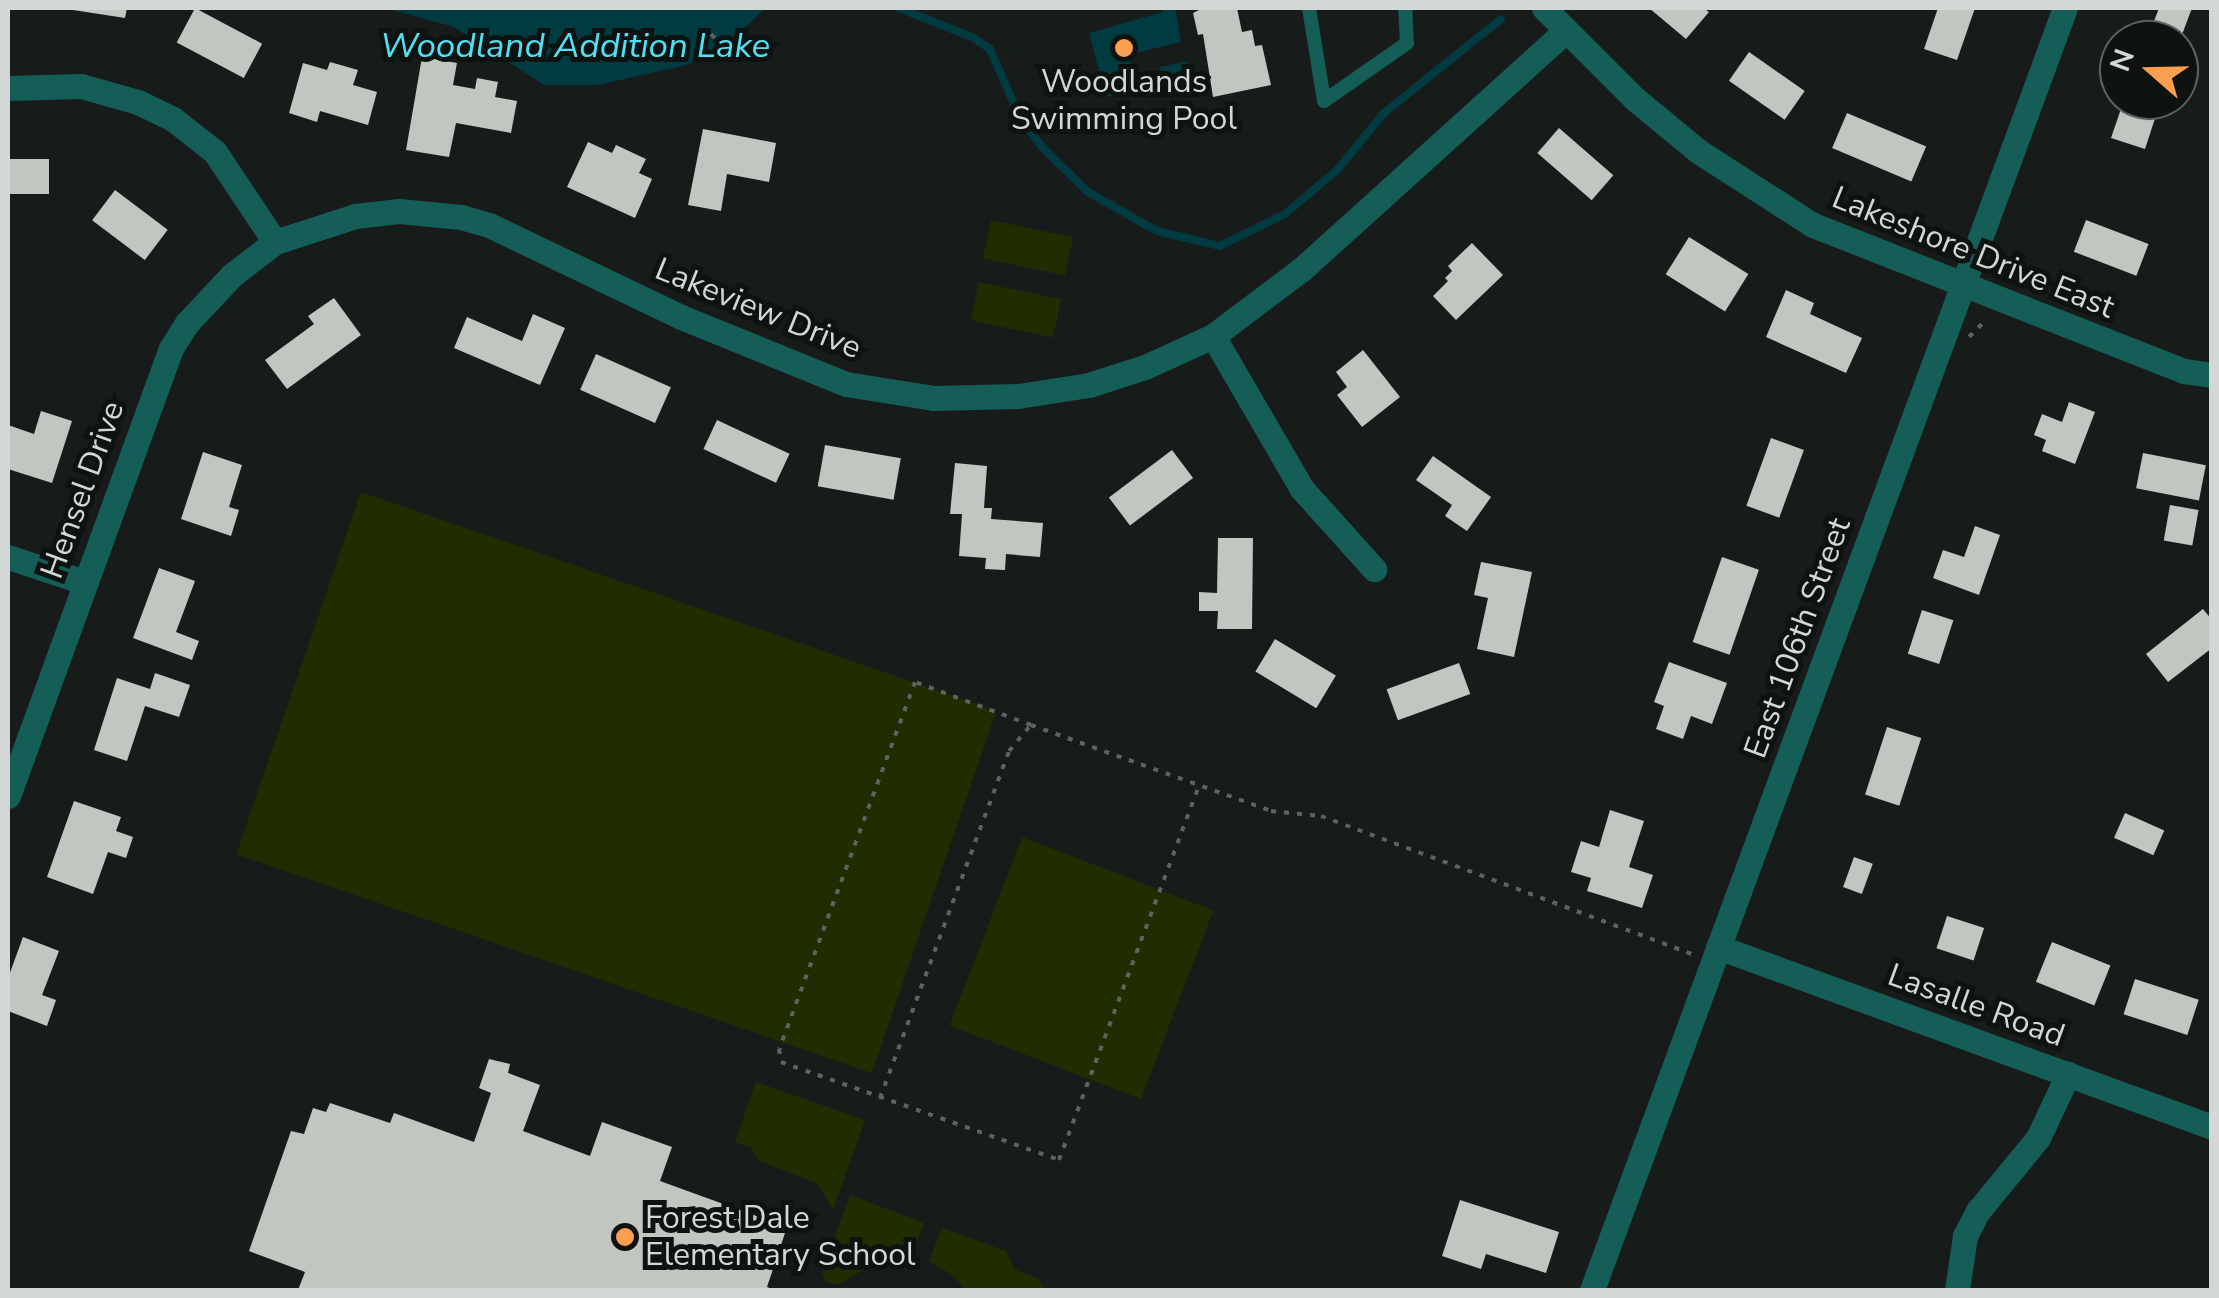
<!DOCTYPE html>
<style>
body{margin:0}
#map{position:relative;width:2219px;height:1298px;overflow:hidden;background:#171c1a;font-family:"Nunito Sans",sans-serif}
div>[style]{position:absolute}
.green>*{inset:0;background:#212c00;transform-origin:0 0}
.water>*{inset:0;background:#003b42;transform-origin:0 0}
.stream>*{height:8px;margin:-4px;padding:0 4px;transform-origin:4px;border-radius:4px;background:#003b42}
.building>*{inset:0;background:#c1c6c1;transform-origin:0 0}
.path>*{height:4px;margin-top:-2px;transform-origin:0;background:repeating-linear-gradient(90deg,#5e6260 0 5px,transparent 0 13px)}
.service>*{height:14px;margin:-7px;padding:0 7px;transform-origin:7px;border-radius:7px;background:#155d57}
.minor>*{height:25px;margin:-12.5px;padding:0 12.5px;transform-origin:12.5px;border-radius:12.5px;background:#155d57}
.tertiary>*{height:25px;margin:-12.5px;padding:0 12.5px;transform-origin:12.5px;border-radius:12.5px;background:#155d57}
.dots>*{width:28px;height:28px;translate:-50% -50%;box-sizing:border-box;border:5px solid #0e1311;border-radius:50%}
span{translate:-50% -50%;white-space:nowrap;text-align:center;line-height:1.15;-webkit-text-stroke:10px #0e1311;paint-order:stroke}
.poi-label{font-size:32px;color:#d3d7d5}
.left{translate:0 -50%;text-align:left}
.street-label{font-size:32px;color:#d3d7d5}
.water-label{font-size:35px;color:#50e0f3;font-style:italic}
.frame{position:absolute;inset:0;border:10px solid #d3d7d5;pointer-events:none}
.north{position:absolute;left:2099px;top:20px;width:100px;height:100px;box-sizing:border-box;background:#0e1311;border:2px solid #5d615f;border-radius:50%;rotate:290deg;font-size:28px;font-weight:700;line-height:40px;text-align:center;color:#d3d7d5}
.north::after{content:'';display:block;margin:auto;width:35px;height:45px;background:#fb9e50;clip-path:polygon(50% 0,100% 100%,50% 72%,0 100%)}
</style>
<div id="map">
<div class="green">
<i style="left:991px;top:220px;width:84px;height:39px;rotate:12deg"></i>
<i style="left:979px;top:282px;width:84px;height:39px;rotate:12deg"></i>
<i style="left:361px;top:492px;width:672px;height:383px;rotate:19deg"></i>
<i style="left:1022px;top:837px;width:205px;height:202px;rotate:21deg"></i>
<i style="clip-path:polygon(756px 1082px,865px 1120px,833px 1210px,817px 1183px,757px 1160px,752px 1148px,735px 1142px)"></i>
<i style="clip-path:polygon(850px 1195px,924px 1223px,913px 1254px,880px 1260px,838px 1285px,825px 1281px,822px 1272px)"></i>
<i style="clip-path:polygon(942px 1228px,1006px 1251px,1014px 1269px,1039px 1279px,1044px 1290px,965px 1290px,954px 1276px,929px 1261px)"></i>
</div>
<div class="water">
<i style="clip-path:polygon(385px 8px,765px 8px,724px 48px,686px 65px,598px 85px,544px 85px,454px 27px)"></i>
<i style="clip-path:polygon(1162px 8px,1175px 8px,1181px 42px,1131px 54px,1132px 92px,1106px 97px,1089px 33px,1163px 12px)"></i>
<i style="left:1187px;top:61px;width:28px;height:28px;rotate:77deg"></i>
</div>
<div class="stream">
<i style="left:899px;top:8px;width:81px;rotate:21.8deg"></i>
<i style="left:974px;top:38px;width:19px;rotate:35deg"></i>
<i style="left:990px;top:49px;width:77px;rotate:66.4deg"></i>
<i style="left:1021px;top:120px;width:34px;rotate:52deg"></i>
<i style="left:1042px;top:147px;width:64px;rotate:44.4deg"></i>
<i style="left:1088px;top:192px;width:79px;rotate:29.5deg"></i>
<i style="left:1157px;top:231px;width:65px;rotate:13.4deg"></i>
<i style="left:1220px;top:246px;width:72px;rotate:-26.2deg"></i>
<i style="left:1285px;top:214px;width:70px;rotate:-40.3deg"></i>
<i style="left:1338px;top:169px;width:72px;rotate:-50.6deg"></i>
<i style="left:1384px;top:113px;width:150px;rotate:-38.8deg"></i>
</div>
<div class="building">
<i style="clip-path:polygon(60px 8px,127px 8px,125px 18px)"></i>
<i style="left:195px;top:8px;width:76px;height:39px;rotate:28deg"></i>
<i style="clip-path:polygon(1203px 8px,1237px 8px,1242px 32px,1252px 30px,1255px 46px,1262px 45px,1271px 85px,1213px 97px,1203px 34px,1198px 35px,1193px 13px)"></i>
<i style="clip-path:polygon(1649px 8px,1703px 8px,1709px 12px,1686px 39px)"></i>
<i style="clip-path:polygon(1938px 8px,1975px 8px,1957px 60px,1924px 49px)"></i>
<i style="clip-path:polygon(2159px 8px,2192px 8px,2180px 40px,2148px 37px)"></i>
<i style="left:1749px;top:52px;width:68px;height:35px;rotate:35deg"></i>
<i style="clip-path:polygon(422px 57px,457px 63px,453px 85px,475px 89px,477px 78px,498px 82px,495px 97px,517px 101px,511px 133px,456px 123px,449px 157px,406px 150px)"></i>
<i style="clip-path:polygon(330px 62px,358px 70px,353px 85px,377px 92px,368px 125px,320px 111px,317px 122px,289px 113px,303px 63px,327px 70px)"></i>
<i style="clip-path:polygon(2124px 100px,2161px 100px,2145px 149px,2111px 138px)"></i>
<i style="left:1847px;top:113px;width:86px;height:38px;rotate:23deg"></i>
<i style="left:1559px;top:128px;width:72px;height:33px;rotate:41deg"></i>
<i style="clip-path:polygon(703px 129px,776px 143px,769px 182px,727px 174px,721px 211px,688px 205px)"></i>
<i style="clip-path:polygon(588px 142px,612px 153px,616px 145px,646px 159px,639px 173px,652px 179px,635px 218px,567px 187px)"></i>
<i style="left:8px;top:159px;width:41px;height:35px"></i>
<i style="left:115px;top:190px;width:66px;height:38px;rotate:37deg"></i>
<i style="left:2086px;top:220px;width:67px;height:34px;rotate:21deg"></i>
<i style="left:1689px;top:237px;width:70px;height:44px;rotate:32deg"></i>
<i style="clip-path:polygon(1472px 243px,1503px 275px,1456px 320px,1433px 296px,1448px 281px,1445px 278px,1452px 271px,1448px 266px)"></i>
<i style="clip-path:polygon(1786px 290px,1814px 303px,1810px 314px,1862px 338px,1846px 373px,1766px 337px)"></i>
<i style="clip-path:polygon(334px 298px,361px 335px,287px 389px,265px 360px,314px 324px,308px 316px)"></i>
<i style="clip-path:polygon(533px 314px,565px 328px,540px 385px,454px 348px,467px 317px,522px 341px)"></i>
<i style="clip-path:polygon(1363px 350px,1400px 397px,1362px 427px,1337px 395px,1347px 387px,1336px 372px)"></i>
<i style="left:596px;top:354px;width:82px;height:39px;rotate:24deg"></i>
<i style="clip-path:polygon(2069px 402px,2095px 412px,2075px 464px,2042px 451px,2046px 440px,2034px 435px,2042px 414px,2062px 422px)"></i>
<i style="clip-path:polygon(41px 411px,72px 421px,52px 483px,8px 469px,8px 425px,34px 434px)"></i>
<i style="left:717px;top:420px;width:80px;height:32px;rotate:25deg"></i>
<i style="left:1771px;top:438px;width:35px;height:72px;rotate:20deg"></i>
<i style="left:825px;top:445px;width:77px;height:42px;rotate:10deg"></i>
<i style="left:1172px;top:450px;width:35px;height:79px;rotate:53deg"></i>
<i style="clip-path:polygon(203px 452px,242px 465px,229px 507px,239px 510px,231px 536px,181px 519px)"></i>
<i style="left:2143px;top:453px;width:64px;height:36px;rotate:11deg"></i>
<i style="clip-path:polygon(1433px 456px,1491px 497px,1467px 531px,1445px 516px,1452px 505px,1416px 480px)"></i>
<i style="clip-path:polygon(955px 463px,987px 466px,984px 508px,992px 508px,991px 519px,1043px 523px,1040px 557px,1006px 554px,1005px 570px,985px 569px,986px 558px,959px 556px,962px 514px,950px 514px)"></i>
<i style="left:2170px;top:505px;width:29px;height:36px;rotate:10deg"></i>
<i style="clip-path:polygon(1975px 526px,2000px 535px,1979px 595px,1933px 578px,1943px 550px,1964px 557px)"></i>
<i style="clip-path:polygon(1218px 538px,1253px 538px,1252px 629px,1217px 629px,1218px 611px,1199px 611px,1199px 592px,1217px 593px)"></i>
<i style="left:1722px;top:557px;width:39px;height:90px;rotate:19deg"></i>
<i style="clip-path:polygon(1481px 562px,1532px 572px,1514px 657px,1477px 649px,1488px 598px,1474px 595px)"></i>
<i style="clip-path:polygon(159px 568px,195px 581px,176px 632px,199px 641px,192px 660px,133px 638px)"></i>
<i style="clip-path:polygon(2203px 609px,2212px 620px,2212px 648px,2168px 682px,2146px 654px)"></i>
<i style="left:1922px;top:610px;width:33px;height:46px;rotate:18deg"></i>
<i style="left:1275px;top:639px;width:71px;height:38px;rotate:31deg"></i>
<i style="clip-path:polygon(1669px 662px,1727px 683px,1712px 724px,1691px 716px,1683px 739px,1656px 729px,1664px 706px,1654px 702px)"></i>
<i style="left:1459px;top:663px;width:33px;height:77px;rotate:70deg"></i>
<i style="clip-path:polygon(155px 673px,190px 685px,179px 717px,145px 706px,127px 761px,94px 750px,117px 678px,150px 689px)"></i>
<i style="left:1887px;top:727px;width:36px;height:71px;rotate:18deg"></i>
<i style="clip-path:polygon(74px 801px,121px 817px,116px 831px,133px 837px,126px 858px,108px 852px,93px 894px,47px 877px)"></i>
<i style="clip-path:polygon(1610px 810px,1644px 821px,1629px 867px,1653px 875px,1642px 908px,1587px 891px,1591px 878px,1571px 872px,1581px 841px,1599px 847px)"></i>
<i style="left:2125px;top:813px;width:43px;height:27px;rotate:24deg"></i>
<i style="left:1854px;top:857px;width:20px;height:32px;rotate:20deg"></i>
<i style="left:1947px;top:916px;width:39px;height:34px;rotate:18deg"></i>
<i style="clip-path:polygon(23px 937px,59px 951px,42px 995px,56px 1000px,47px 1026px,8px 1011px,8px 978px)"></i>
<i style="left:2052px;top:942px;width:63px;height:43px;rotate:22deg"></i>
<i style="left:2135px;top:979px;width:67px;height:37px;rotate:18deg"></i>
<i style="clip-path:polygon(489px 1059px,510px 1064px,508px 1073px,540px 1085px,523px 1131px,590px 1156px,602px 1122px,672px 1147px,660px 1181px,787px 1227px,767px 1287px,775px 1290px,298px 1290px,305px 1272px,249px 1251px,291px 1131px,304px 1134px,313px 1108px,326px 1112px,330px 1103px,390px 1123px,394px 1113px,474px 1142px,491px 1093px,479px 1088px)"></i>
<i style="clip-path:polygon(1460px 1200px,1559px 1232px,1546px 1273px,1486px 1254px,1481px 1269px,1442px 1256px)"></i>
</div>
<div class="path">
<i style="left:711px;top:34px;width:19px;rotate:47deg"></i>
<i style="left:2001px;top:253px;width:20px;rotate:84deg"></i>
<i style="left:1969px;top:337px;width:24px;rotate:-45deg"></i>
<i style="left:1031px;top:725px;width:124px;rotate:-159.7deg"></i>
<i style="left:915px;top:682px;width:391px;rotate:110.3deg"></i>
<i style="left:779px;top:1049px;width:13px;rotate:81deg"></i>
<i style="left:781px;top:1062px;width:295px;rotate:19.4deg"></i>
<i style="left:1059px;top:1160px;width:400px;rotate:-69.5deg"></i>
<i style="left:880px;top:1098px;width:370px;rotate:-69.6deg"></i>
<i style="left:1009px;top:751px;width:34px;rotate:-50deg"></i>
<i style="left:1031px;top:725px;width:255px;rotate:19.7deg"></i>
<i style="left:1271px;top:811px;width:50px;rotate:5.7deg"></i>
<i style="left:1321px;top:816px;width:396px;rotate:20.4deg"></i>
</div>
<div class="service">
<i style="left:1309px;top:8px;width:94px;rotate:80.8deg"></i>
<i style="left:1324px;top:101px;width:101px;rotate:-34.9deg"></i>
<i style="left:1407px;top:43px;width:35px;rotate:-93deg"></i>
</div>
<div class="minor">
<i style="left:1544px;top:8px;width:129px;rotate:45deg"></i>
<i style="left:1635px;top:99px;width:82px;rotate:39.5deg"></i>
<i style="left:1698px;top:151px;width:137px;rotate:32.8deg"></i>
<i style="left:1813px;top:225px;width:399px;rotate:21.5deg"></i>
<i style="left:2184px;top:371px;width:28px;rotate:8deg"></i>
<i style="left:8px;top:88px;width:73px;rotate:-1.6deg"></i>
<i style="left:81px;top:86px;width:59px;rotate:15.7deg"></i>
<i style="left:138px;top:102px;width:39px;rotate:26deg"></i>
<i style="left:173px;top:119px;width:53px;rotate:38.2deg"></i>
<i style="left:215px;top:152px;width:108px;rotate:56.3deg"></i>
<i style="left:1213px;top:336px;width:177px;rotate:59.8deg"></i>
<i style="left:1302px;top:489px;width:108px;rotate:48deg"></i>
<i style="left:8px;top:557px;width:80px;rotate:18.2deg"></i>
<i style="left:8px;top:796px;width:475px;rotate:-70deg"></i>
<i style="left:170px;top:350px;width:32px;rotate:-58deg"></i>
<i style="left:187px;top:323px;width:66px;rotate:-46.8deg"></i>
<i style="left:232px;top:275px;width:54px;rotate:-37.5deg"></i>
<i style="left:275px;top:242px;width:84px;rotate:-18deg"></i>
<i style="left:355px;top:216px;width:44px;rotate:-6.5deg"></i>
<i style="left:399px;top:211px;width:62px;rotate:5.5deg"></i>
<i style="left:461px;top:217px;width:29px;rotate:16deg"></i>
<i style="left:489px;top:225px;width:213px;rotate:25.6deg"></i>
<i style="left:681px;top:317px;width:178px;rotate:22.1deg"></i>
<i style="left:846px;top:384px;width:88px;rotate:9.1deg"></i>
<i style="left:933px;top:398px;width:85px;rotate:-1.3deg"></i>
<i style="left:1018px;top:396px;width:72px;rotate:-8.8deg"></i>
<i style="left:1089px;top:385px;width:59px;rotate:-17.8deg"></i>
<i style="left:1145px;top:367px;width:75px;rotate:-24.5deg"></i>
<i style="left:1213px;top:336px;width:111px;rotate:-37deg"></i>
<i style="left:1302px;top:269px;width:355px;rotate:-42.1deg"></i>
<i style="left:1718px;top:947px;width:526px;rotate:20.02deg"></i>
<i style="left:1957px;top:1290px;width:55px;rotate:-81.6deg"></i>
<i style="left:1965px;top:1236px;width:28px;rotate:-63deg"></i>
<i style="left:1978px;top:1211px;width:94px;rotate:-50.6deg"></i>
<i style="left:2038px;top:1138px;width:71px;rotate:-64.9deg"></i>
</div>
<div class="tertiary">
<i style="left:1592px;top:1290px;width:1366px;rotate:-69.75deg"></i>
</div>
<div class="dots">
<i style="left:1124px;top:48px;background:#fb9e50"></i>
<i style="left:625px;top:1237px;background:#fb9e50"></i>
</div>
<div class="poi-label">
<span style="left:1124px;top:101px">Woodlands<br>Swimming Pool</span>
<span class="left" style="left:645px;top:1237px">Forest Dale<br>Elementary School</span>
</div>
<div class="street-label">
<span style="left:1973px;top:253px;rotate:22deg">Lakeshore Drive East</span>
<span style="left:758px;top:309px;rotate:22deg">Lakeview Drive</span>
<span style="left:83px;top:490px;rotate:-70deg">Hensel Drive</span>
<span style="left:1798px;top:638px;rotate:-70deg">East 106th Street</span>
<span style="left:1976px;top:1006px;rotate:20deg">Lasalle Road</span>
</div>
<div class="water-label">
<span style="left:575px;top:46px">Woodland Addition Lake</span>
</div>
<div class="frame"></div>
<div class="north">N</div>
</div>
